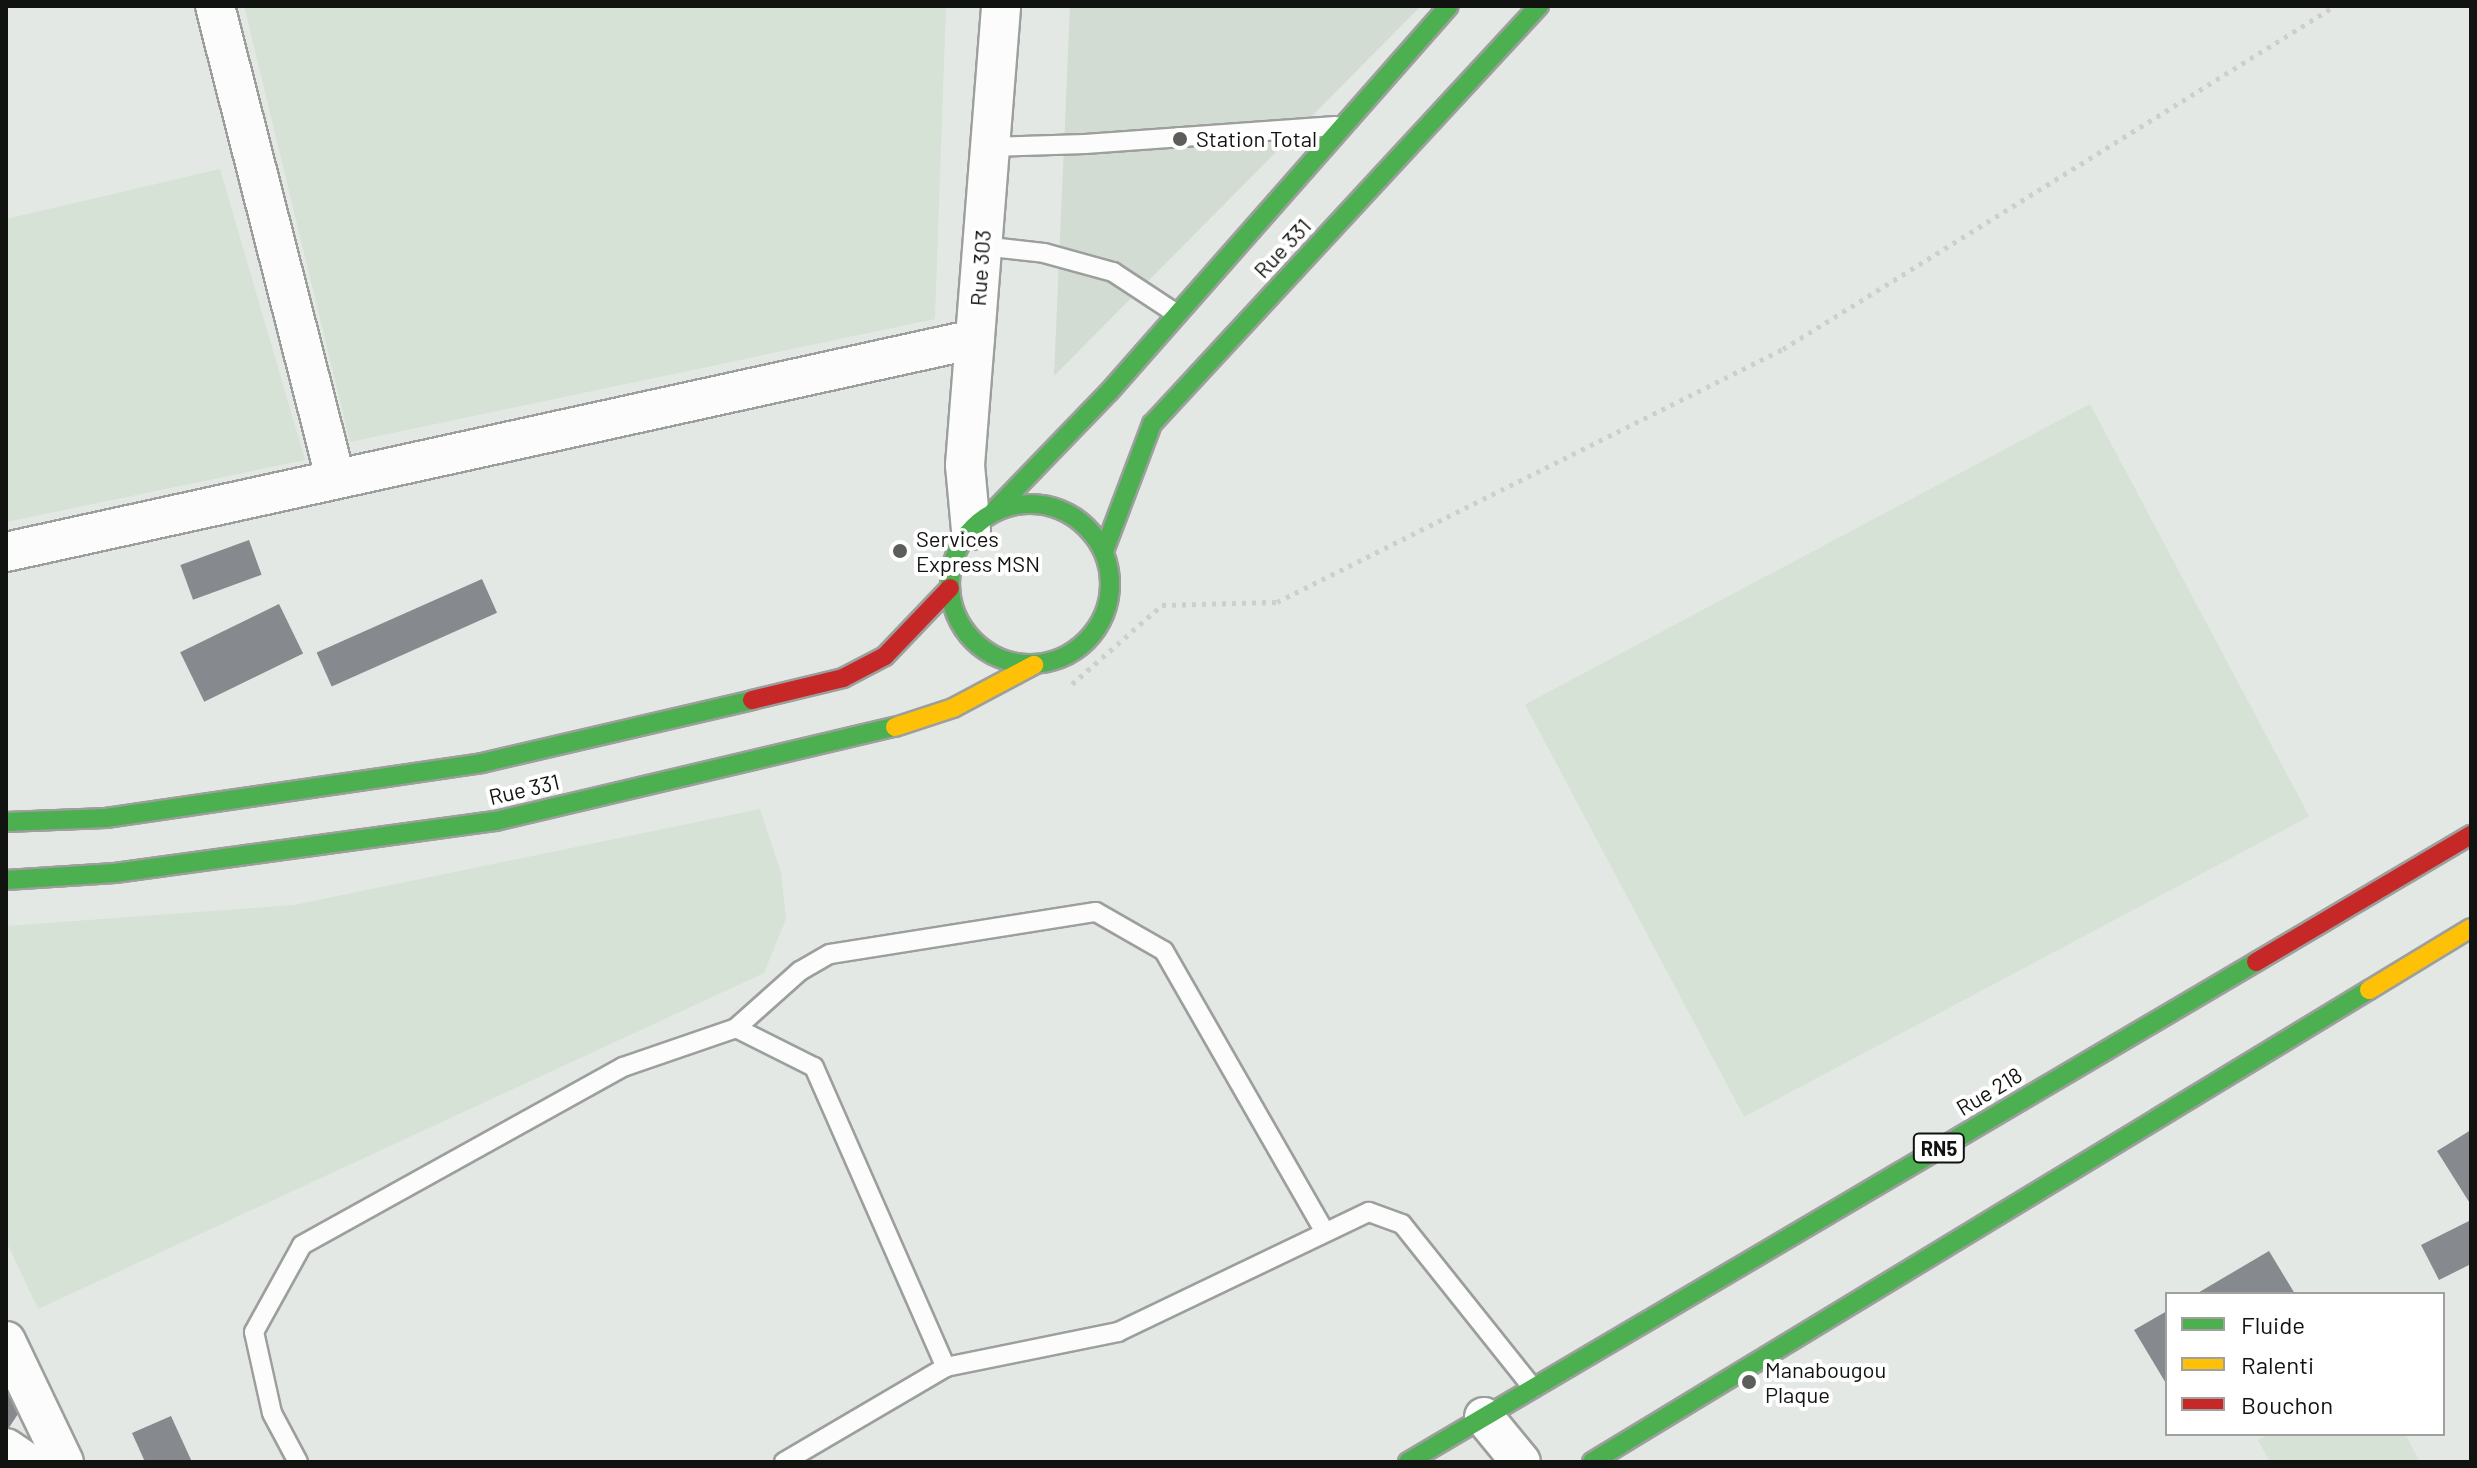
<!DOCTYPE html>
<style>
body{margin:0}
#map{position:relative;width:2477px;height:1468px;overflow:hidden;background:#e4e8e4;font-family:Barlow,sans-serif}
div>[style]{position:absolute}
.built>*{inset:0;background:#d3dcd3}
.green>*{inset:0;background:#d5e2d5;transform-origin:0 0}
.building>*{inset:0;background:#86898d;transform-origin:0 0}
.path>*{height:5px;margin-top:-2.5px;transform-origin:0;background:repeating-linear-gradient(90deg,#cdcecd 0 4px,transparent 0 10px)}
.roads{filter:drop-shadow(2px 0 #9c9f9c) drop-shadow(-2px 0 #9c9f9c) drop-shadow(0 2px #9c9f9c) drop-shadow(0 -2px #9c9f9c)}
.lane>*{height:18px;margin:-9px;padding:0 9px;transform-origin:9px;border-radius:9px;background:#fbfcfb}
.street>*{height:38px;margin:-19px;padding:0 19px;transform-origin:19px;border-radius:19px;background:#fbfcfb}
.fast>*{height:18px;margin:-9px;padding:0 9px;transform-origin:9px;border-radius:9px;background:#4caf50}
.fast>.ring{margin:-9px;padding:0;box-sizing:content-box;background:none;border:18px solid #4caf50;border-radius:50%}
.slow>*{height:18px;margin:-9px;padding:0 9px;transform-origin:9px;border-radius:9px;background:#ffc107}
.jam>*{height:18px;margin:-9px;padding:0 9px;transform-origin:9px;border-radius:9px;background:#c62828}
.dots>*{width:22px;height:22px;translate:-50% -50%;box-sizing:border-box;border:4px solid #fff;border-radius:50%}
span{translate:-50% -50%;white-space:nowrap;text-align:center;line-height:1.15;-webkit-text-stroke:8px #fff;paint-order:stroke}
.shield-label span{padding:2px 6px;background:#fff;border:2px solid;border-radius:6px;-webkit-text-stroke-width:0}
.shield-label{font-size:20px;color:#111310;font-weight:700}
.poi-label{font-size:22px;color:#111310}
.left{translate:0 -50%;text-align:left}
.street-label{font-size:22px;color:#111310}
.frame{position:absolute;inset:0;border:8px solid #111310;pointer-events:none}
.legend{position:absolute;left:2165px;top:1292px;width:280px;height:144px;box-sizing:border-box;background:#fff;border:2px solid #a0a19f;margin:0;padding:10px 14px;list-style:none;font-size:24px;color:#111310}
.legend li{display:flex;align-items:center;gap:16px;height:40px}
.legend b{width:40px;border:2px solid #a0a19f}
</style>
<div id="map">
<div class="built">
<i style="clip-path:polygon(1070px 6px,1421px 6px,1054px 376px)"></i>
</div>
<div class="green">
<i style="clip-path:polygon(244px 6px,946px 6px,935px 319px,350px 442px)"></i>
<i style="clip-path:polygon(220px 169px,305px 460px,6px 522px,6px 219px)"></i>
<i style="left:2090px;top:404px;width:467px;height:640px;rotate:62deg"></i>
<i style="clip-path:polygon(760px 809px,781px 872px,786px 919px,764px 973px,38px 1309px,6px 1241px,6px 926px,294px 905px)"></i>
<i style="clip-path:polygon(2270px 1434px,2405px 1434px,2420px 1462px,2270px 1462px,2258px 1440px)"></i>
</div>
<div class="building">
<i style="left:249px;top:540px;width:37px;height:73px;rotate:70deg"></i>
<i style="left:482px;top:579px;width:37px;height:181px;rotate:66deg"></i>
<i style="left:279px;top:604px;width:55px;height:110px;rotate:64deg"></i>
<i style="clip-path:polygon(2471px 1130px,2471px 1205px,2437px 1151px)"></i>
<i style="clip-path:polygon(2471px 1220px,2471px 1264px,2439px 1280px,2421px 1245px)"></i>
<i style="clip-path:polygon(2269px 1251px,2295px 1294px,2196px 1294px)"></i>
<i style="clip-path:polygon(2167px 1311px,2167px 1385px,2134px 1330px)"></i>
<i style="clip-path:polygon(6px 1392px,24px 1405px,6px 1432px)"></i>
<i style="clip-path:polygon(171px 1416px,192px 1462px,145px 1462px,132px 1433px)"></i>
</div>
<div class="path">
<i style="left:1072px;top:684px;width:120px;rotate:-41.3deg"></i>
<i style="left:1162px;top:605px;width:115px;rotate:-1.5deg"></i>
<i style="left:1277px;top:602px;width:566px;rotate:-26.57deg"></i>
<i style="left:1783px;top:349px;width:650px;rotate:-31.86deg"></i>
</div>
<div class="roads">
<div class="lane">
<i style="left:990px;top:147px;width:95px;rotate:-1.8deg"></i>
<i style="left:1085px;top:144px;width:251px;rotate:-4.1deg"></i>
<i style="left:982px;top:246px;width:62px;rotate:6.4deg"></i>
<i style="left:1044px;top:253px;width:72px;rotate:15.4deg"></i>
<i style="left:1113px;top:272px;width:77px;rotate:33.3deg"></i>
<i style="left:736px;top:1028px;width:86px;rotate:-41.7deg"></i>
<i style="left:800px;top:971px;width:34px;rotate:-30deg"></i>
<i style="left:830px;top:954px;width:269px;rotate:-9deg"></i>
<i style="left:1096px;top:912px;width:78px;rotate:29.8deg"></i>
<i style="left:1164px;top:951px;width:324px;rotate:60.2deg"></i>
<i style="left:298px;top:1462px;width:55px;rotate:-118deg"></i>
<i style="left:272px;top:1413px;width:83px;rotate:-102.5deg"></i>
<i style="left:254px;top:1332px;width:99px;rotate:-61.1deg"></i>
<i style="left:302px;top:1245px;width:367px;rotate:-29deg"></i>
<i style="left:623px;top:1067px;width:120px;rotate:-19deg"></i>
<i style="left:736px;top:1028px;width:87px;rotate:26.6deg"></i>
<i style="left:814px;top:1067px;width:328px;rotate:66.3deg"></i>
<i style="left:784px;top:1462px;width:188px;rotate:-30.4deg"></i>
<i style="left:946px;top:1367px;width:176px;rotate:-11.5deg"></i>
<i style="left:1118px;top:1332px;width:278px;rotate:-25.6deg"></i>
<i style="left:1369px;top:1212px;width:35px;rotate:20deg"></i>
<i style="left:1402px;top:1224px;width:210px;rotate:51.4deg"></i>
</div>
<div class="street">
<i style="left:215px;top:6px;width:488px;rotate:75.7deg"></i>
<i style="left:971px;top:530px;width:65px;rotate:-95.3deg"></i>
<i style="left:965px;top:465px;width:460px;rotate:-85.5deg"></i>
<i style="left:6px;top:552px;width:992px;rotate:-12.4deg"></i>
<i style="left:6px;top:1341px;width:134px;rotate:64.4deg"></i>
<i style="left:1484px;top:1417px;width:58px;rotate:50.6deg"></i>
<i style="left:6px;top:1448px;width:25px;rotate:34deg"></i>
</div>
<div class="fast">
<i class="ring" style="left:950px;top:504px;width:142px;height:142px"></i>
<i style="left:994px;top:511px;width:165px;rotate:-46deg"></i>
<i style="left:1109px;top:392px;width:514px;rotate:-48.63deg"></i>
<i style="left:1104px;top:551px;width:136px;rotate:-69.3deg"></i>
<i style="left:1152px;top:424px;width:570px;rotate:-47.21deg"></i>
<i style="left:6px;top:822px;width:100px;rotate:-2.3deg"></i>
<i style="left:106px;top:818px;width:380px;rotate:-8.3deg"></i>
<i style="left:482px;top:763px;width:277px;rotate:-13.1deg"></i>
<i style="left:6px;top:880px;width:109px;rotate:-3.7deg"></i>
<i style="left:115px;top:873px;width:385px;rotate:-7.8deg"></i>
<i style="left:496px;top:821px;width:410px;rotate:-13.3deg"></i>
<i style="left:1408px;top:1462px;width:984px;rotate:-30.52deg"></i>
<i style="left:1592px;top:1462px;width:909px;rotate:-31.28deg"></i>
</div>
<div class="slow">
<i style="left:895px;top:727px;width:61px;rotate:-18.1deg"></i>
<i style="left:953px;top:708px;width:92px;rotate:-28deg"></i>
<i style="left:2369px;top:990px;width:119px;rotate:-31.3deg"></i>
</div>
<div class="jam">
<i style="left:752px;top:700px;width:94px;rotate:-13.6deg"></i>
<i style="left:843px;top:678px;width:47px;rotate:-27.6deg"></i>
<i style="left:885px;top:656px;width:94px;rotate:-46.3deg"></i>
<i style="left:2256px;top:962px;width:250px;rotate:-30.6deg"></i>
</div>
</div>
<div class="dots">
<i style="left:1180px;top:139px;background:#5b5e5a"></i>
<i style="left:900px;top:551px;background:#5b5e5a"></i>
<i style="left:1749px;top:1382px;background:#5b5e5a"></i>
</div>
<div class="shield-label">
<span style="left:1939px;top:1148px">RN5</span>
</div>
<div class="poi-label">
<span class="left" style="left:1196px;top:139px">Station Total</span>
<span class="left" style="left:916px;top:551px">Services<br>Express MSN</span>
<span class="left" style="left:1765px;top:1382px">Manabougou<br>Plaque</span>
</div>
<div class="street-label">
<span style="left:1282px;top:248px;rotate:-47deg">Rue 331</span>
<span style="left:980px;top:268px;rotate:-86deg">Rue 303</span>
<span style="left:524px;top:789px;rotate:-13deg">Rue 331</span>
<span style="left:1989px;top:1091px;rotate:-31deg">Rue 218</span>
</div>
<div class="frame"></div>
<ul class="legend">
<li><b style="height:10px;background:#4caf50"></b>Fluide</li>
<li><b style="height:10px;background:#ffc107"></b>Ralenti</li>
<li><b style="height:10px;background:#c62828"></b>Bouchon</li>
</ul>
</div>
